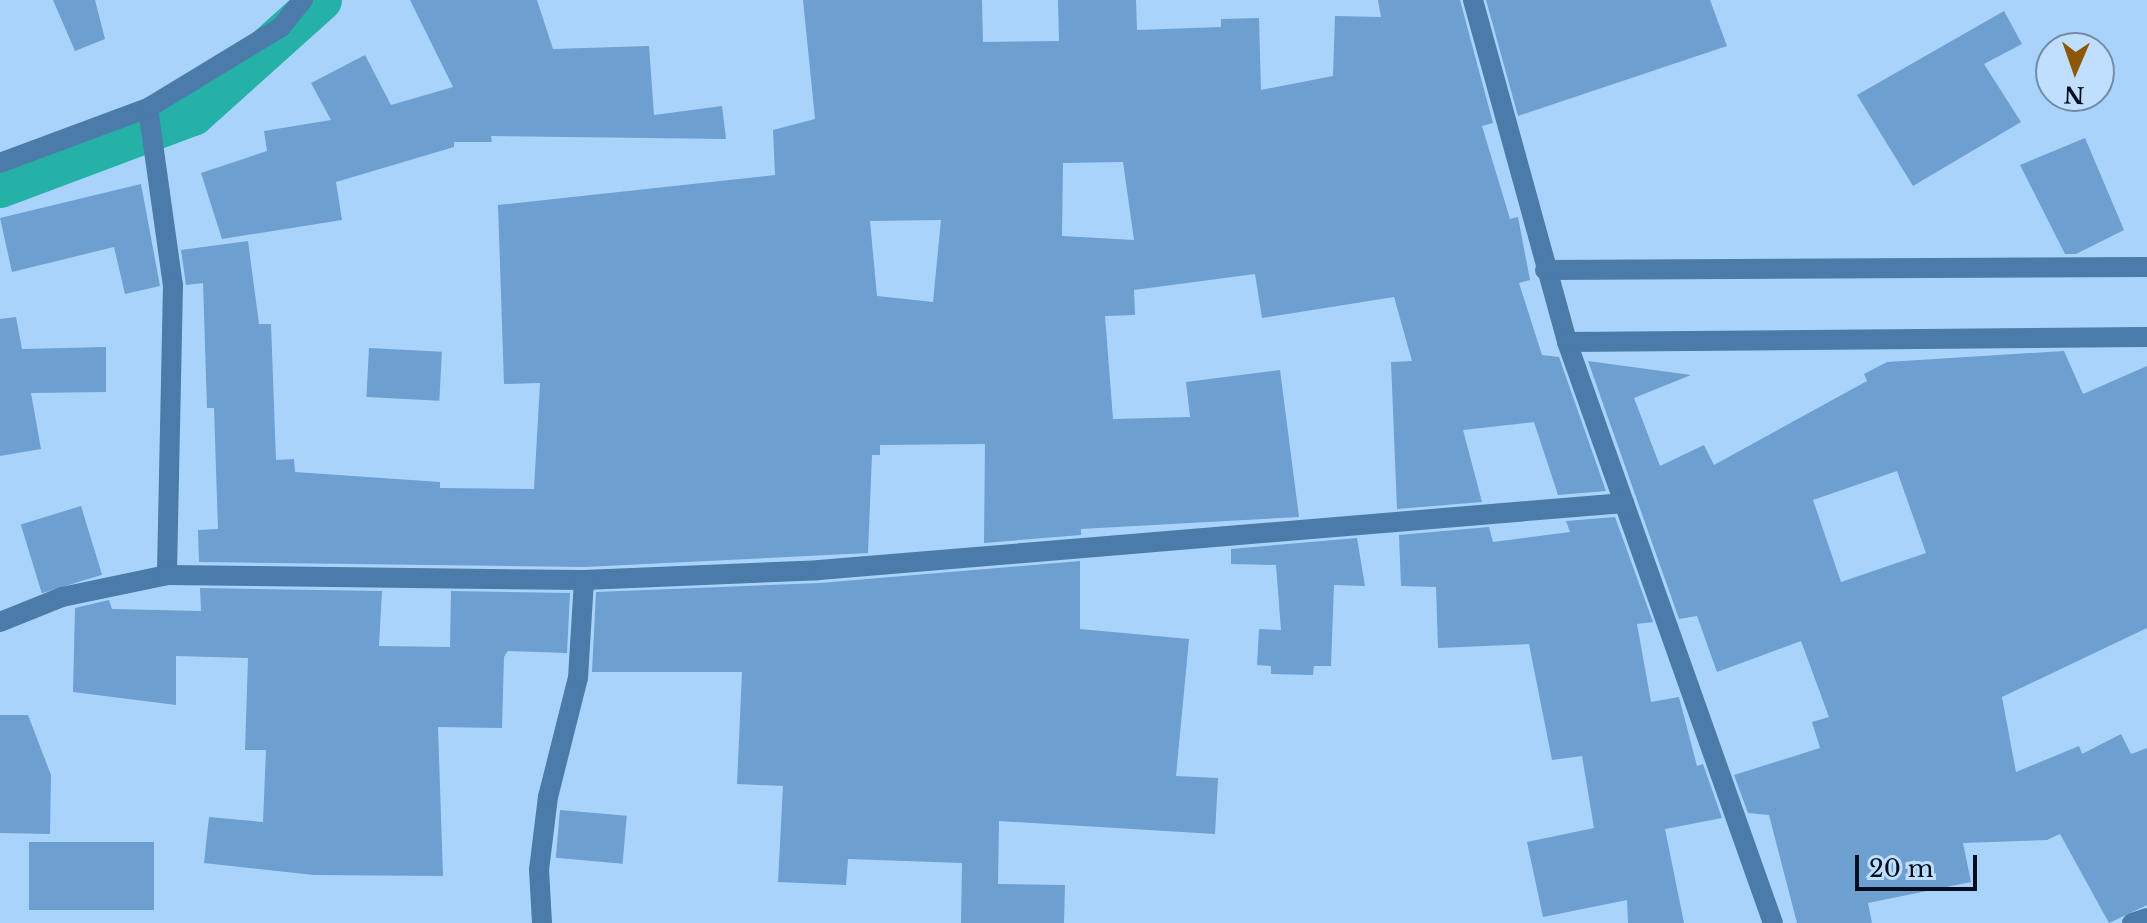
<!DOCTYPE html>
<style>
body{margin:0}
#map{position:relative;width:2147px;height:923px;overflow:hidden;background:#aad3fc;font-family:"Libre Baskerville",serif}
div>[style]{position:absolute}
.canal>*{height:42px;margin:-21px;padding:0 21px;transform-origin:21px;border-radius:21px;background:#25b0a8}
.building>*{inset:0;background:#6d9fd0;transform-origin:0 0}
.minor>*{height:20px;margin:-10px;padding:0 10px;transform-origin:10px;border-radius:10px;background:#4a7ba9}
span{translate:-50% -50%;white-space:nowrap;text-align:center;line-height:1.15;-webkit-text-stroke:7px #c0dffe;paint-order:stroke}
.north{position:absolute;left:2035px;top:32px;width:80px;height:80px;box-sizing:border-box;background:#c0dffe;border:2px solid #738ca5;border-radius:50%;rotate:182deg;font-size:22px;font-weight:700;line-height:32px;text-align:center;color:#000f20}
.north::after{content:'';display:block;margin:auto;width:28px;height:36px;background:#8c5807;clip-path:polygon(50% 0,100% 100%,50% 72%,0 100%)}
.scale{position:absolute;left:1855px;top:855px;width:122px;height:36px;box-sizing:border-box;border:4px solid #000f20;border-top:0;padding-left:10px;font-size:24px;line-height:28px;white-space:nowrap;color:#000f20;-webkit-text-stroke:6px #c0dffe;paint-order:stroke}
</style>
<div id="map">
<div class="canal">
<i style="left:0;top:187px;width:206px;rotate:-20.5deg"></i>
<i style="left:193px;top:115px;width:172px;rotate:-41.9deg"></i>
</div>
<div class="building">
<i style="clip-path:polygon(53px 0,95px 0,105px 39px,75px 51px)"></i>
<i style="clip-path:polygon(410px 0,537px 0,553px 49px,649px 46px,654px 115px,722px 106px,726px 139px,491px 136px,492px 142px,454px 142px,454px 147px,336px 182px,342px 220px,222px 239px,201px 173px,267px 151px,264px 131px,331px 120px,311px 83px,365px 55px,391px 105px,453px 87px)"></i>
<i style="clip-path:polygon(evenodd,803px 0,982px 0,983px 42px,1059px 41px,1058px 0,1136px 0,1137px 30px,1221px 27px,1221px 19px,1259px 18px,1261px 90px,1333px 76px,1335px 16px,1381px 17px,1378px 0,1460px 0,1493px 123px,1482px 126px,1510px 219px,1518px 217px,1530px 280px,1519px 283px,1542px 355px,1559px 357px,1606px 491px,1558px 495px,1534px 422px,1463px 430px,1482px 502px,1397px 509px,1391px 362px,1412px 361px,1394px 297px,1262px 318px,1255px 274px,1134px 290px,1135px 315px,1105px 316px,1113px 419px,1190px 417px,1186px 382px,1280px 370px,1299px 517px,1081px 529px,1081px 535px,984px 543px,985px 444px,880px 445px,880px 455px,872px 455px,868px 553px,584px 567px,199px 562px,198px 530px,218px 529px,214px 408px,207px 408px,203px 283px,186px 285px,181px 250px,248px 241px,259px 324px,271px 324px,276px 460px,294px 459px,295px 472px,440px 482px,440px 488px,534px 489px,540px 383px,504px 384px,498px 205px,775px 175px,773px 130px,815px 119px,803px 0,1123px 162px,1134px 240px,1062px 236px,1063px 163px,1123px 162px,803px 0,941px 220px,933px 302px,877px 296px,870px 221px,941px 220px)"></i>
<i style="clip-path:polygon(1486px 0,1710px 0,1727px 46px,1518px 116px)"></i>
<i style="clip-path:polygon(2004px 11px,2022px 44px,1984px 64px,2021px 122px,1913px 186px,1857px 95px)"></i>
<i style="clip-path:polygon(2085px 138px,2124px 230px,2076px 254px,2065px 254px,2020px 165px)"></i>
<i style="clip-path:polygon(141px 184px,160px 286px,125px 294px,114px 247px,12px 272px,0 218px)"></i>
<i style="clip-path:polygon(16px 317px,22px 349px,106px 347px,106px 392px,31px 393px,41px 449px,0 456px,0 319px)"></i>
<i style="left:369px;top:348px;width:73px;height:49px;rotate:3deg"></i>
<i style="clip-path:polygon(evenodd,2064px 351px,2083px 394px,2147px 366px,2147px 628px,2002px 697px,2016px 772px,2079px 746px,2082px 754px,2121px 734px,2131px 754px,2147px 748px,2147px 905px,2109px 923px,2060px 834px,2047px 840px,1963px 843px,1971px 882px,1868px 903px,1872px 923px,1797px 923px,1769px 815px,1748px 813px,1734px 775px,1820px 748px,1812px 722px,1829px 717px,1801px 641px,1717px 672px,1697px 616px,1679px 619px,1588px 361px,1691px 375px,1634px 398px,1660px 466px,1704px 445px,1714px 465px,1867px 381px,1864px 374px,1887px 362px,2064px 351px,1897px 471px,1926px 553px,1841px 582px,1813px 500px,1897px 471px)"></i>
<i style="left:81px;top:506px;width:72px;height:63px;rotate:73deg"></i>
<i style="clip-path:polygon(1615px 517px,1653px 622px,1637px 624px,1651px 702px,1679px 697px,1697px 766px,1703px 764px,1722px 818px,1665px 829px,1684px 923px,1628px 923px,1627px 900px,1543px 917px,1527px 842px,1594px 828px,1582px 756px,1552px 760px,1529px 644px,1438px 648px,1436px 587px,1401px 586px,1399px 535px,1489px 527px,1493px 542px,1570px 532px,1566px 521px)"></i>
<i style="clip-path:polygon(1357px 538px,1365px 586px,1334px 585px,1331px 666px,1314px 666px,1313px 675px,1271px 674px,1271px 666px,1257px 665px,1259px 629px,1281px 630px,1276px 565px,1231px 564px,1231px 549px)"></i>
<i style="clip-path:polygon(1080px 561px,1080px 629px,1189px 639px,1176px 776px,1218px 778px,1215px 834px,999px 821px,998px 884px,1065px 885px,1064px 923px,961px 923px,962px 863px,848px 859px,846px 885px,778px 882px,783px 786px,737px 784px,742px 672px,592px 672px,596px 592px,820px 583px)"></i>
<i style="clip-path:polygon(200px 588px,382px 591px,379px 646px,450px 647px,451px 591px,570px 593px,567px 653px,508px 651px,504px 657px,502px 728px,438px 727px,443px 876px,314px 875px,204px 863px,209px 817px,263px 822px,266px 750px,245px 750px,248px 658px,176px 656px,176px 705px,73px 692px,75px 608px,109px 600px,112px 609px,201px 611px)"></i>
<i style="clip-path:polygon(0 715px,28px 715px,51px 775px,50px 834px,0 833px)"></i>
<i style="left:560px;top:810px;width:67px;height:48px;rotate:5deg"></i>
<i style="left:29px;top:842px;width:125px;height:68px"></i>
</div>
<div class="minor">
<i style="left:1473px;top:0;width:355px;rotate:74.6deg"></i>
<i style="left:1567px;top:342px;width:616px;rotate:70.48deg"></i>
<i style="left:148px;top:108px;width:179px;rotate:82deg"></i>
<i style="left:173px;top:285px;width:290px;rotate:91.2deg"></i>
<i style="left:0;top:163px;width:158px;rotate:-20.4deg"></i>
<i style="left:148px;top:108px;width:156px;rotate:-31.3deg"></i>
<i style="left:281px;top:27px;width:35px;rotate:-51deg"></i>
<i style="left:1545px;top:270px;width:602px;rotate:-0.29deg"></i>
<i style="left:1567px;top:342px;width:580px;rotate:-0.49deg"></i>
<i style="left:0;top:622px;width:67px;rotate:-22deg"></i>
<i style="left:62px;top:597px;width:107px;rotate:-11.8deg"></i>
<i style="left:167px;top:575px;width:417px;rotate:0.7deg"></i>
<i style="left:584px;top:580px;width:235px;rotate:-2.4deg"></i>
<i style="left:819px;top:570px;width:808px;rotate:-4.76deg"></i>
<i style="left:542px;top:923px;width:53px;rotate:-93.2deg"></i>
<i style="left:539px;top:870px;width:74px;rotate:-83deg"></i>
<i style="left:548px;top:797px;width:123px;rotate:-75.9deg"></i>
<i style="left:578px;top:678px;width:98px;rotate:-86.5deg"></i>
<i style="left:2132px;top:923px;width:16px;rotate:-18deg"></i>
</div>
<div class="north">N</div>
<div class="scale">20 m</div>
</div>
